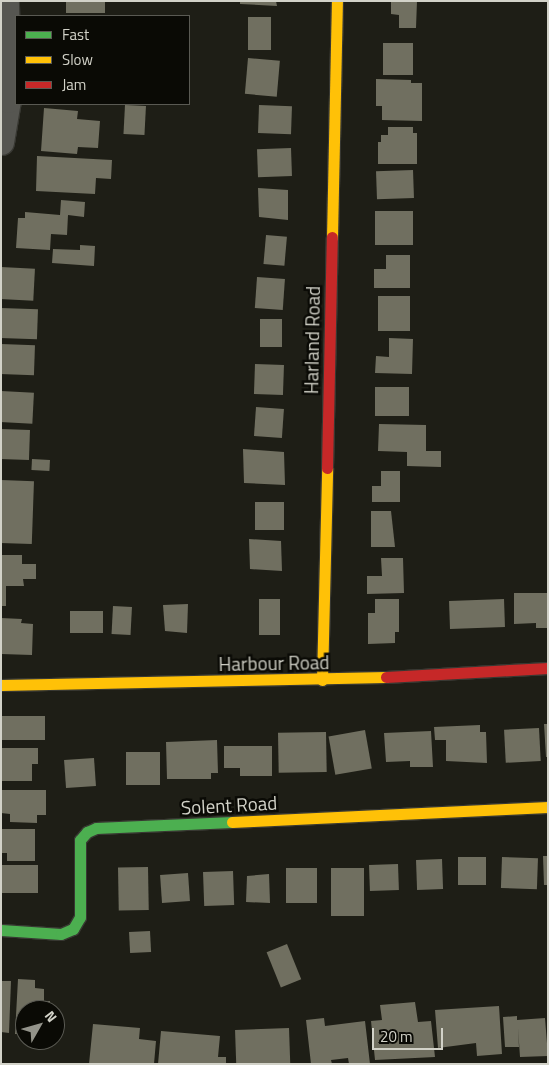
<!DOCTYPE html>
<style>
body{margin:0}
#map{position:relative;width:549px;height:1065px;overflow:hidden;background:#1e1e16;font-family:"Titillium Web",sans-serif}
div>[style]{position:absolute}
.building>*{inset:0;background:#706f60;transform-origin:0 0}
.roads{filter:drop-shadow(1px 0 #383832) drop-shadow(-1px 0 #383832) drop-shadow(0 1px #383832) drop-shadow(0 -1px #383832)}
.street>*{height:25px;margin:-12.5px;padding:0 12.5px;transform-origin:12.5px;border-radius:12.5px;background:#565651}
.fast>*{height:11px;margin:-5.5px;padding:0 5.5px;transform-origin:5.5px;border-radius:5.5px;background:#4caf50}
.slow>*{height:11px;margin:-5.5px;padding:0 5.5px;transform-origin:5.5px;border-radius:5.5px;background:#ffc107}
.jam>*{height:11px;margin:-5.5px;padding:0 5.5px;transform-origin:5.5px;border-radius:5.5px;background:#c62828}
span{translate:-50% -50%;white-space:nowrap;text-align:center;line-height:1.15;-webkit-text-stroke:5px #0a0a05;paint-order:stroke}
.street-label{font-size:19px;color:#d2d2c8}
.frame{position:absolute;inset:0;border:2px solid #d2d2c8;pointer-events:none}
.legend{position:absolute;left:15px;top:15px;width:175px;height:90px;box-sizing:border-box;background:#0a0a05;border:1px solid #5a5a53;margin:0;padding:6px 9px;list-style:none;font-size:15px;color:#d2d2c8}
.legend li{display:flex;align-items:center;gap:10px;height:25px}
.legend b{width:25px;border:1px solid #5a5a53}
.north{position:absolute;left:15px;top:1000px;width:50px;height:50px;box-sizing:border-box;background:#0a0a05;border:1px solid #5a5a53;border-radius:50%;rotate:52deg;font-size:14px;font-weight:700;line-height:20px;text-align:center;color:#d2d2c8}
.north::after{content:'';display:block;margin:auto;width:18px;height:22px;background:#93938a;clip-path:polygon(50% 0,100% 100%,50% 72%,0 100%)}
.scale{position:absolute;left:372px;top:1028px;width:71px;height:22px;box-sizing:border-box;border:2px solid #d2d2c8;border-top:0;padding-left:6px;font-size:15px;line-height:18px;white-space:nowrap;color:#d2d2c8;-webkit-text-stroke:4px #0a0a05;paint-order:stroke}
</style>
<div id="map">
<div class="building">
<i style="left:66px;top:1px;width:39px;height:12px"></i>
<i style="clip-path:polygon(240px 1px,276px 1px,277px 6px,240px 4px)"></i>
<i style="clip-path:polygon(391px 1px,417px 1px,416px 28px,399px 28px,399px 15px,391px 14px)"></i>
<i style="left:248px;top:17px;width:23px;height:33px"></i>
<i style="left:383px;top:43px;width:30px;height:32px"></i>
<i style="left:248px;top:58px;width:32px;height:36px;rotate:5deg"></i>
<i style="clip-path:polygon(376px 79px,411px 80px,411px 83px,422px 83px,422px 121px,382px 120px,382px 106px,376px 106px)"></i>
<i style="left:125px;top:105px;width:21px;height:29px;rotate:3deg"></i>
<i style="left:259px;top:105px;width:33px;height:28px;rotate:2deg"></i>
<i style="clip-path:polygon(44px 108px,78px 111px,77px 119px,100px 121px,98px 148px,78px 147px,77px 154px,41px 151px)"></i>
<i style="clip-path:polygon(388px 127px,413px 127px,413px 133px,417px 133px,417px 164px,378px 164px,378px 142px,381px 142px,381px 135px,388px 135px)"></i>
<i style="left:291px;top:148px;width:28px;height:34px;rotate:88deg"></i>
<i style="clip-path:polygon(37px 156px,112px 160px,111px 179px,96px 178px,95px 194px,36px 191px)"></i>
<i style="left:413px;top:170px;width:28px;height:37px;rotate:88deg"></i>
<i style="clip-path:polygon(258px 188px,288px 190px,288px 220px,259px 217px)"></i>
<i style="clip-path:polygon(61px 200px,85px 202px,84px 217px,68px 215px,67px 235px,51px 234px,50px 250px,16px 248px,18px 218px,25px 218px,25px 212px,60px 215px)"></i>
<i style="left:375px;top:211px;width:38px;height:34px"></i>
<i style="left:266px;top:235px;width:21px;height:29px;rotate:5deg"></i>
<i style="clip-path:polygon(80px 245px,95px 246px,94px 266px,52px 263px,53px 249px,80px 250px)"></i>
<i style="clip-path:polygon(386px 255px,410px 255px,410px 288px,374px 288px,374px 269px,386px 269px)"></i>
<i style="left:1px;top:267px;width:34px;height:32px;rotate:3deg"></i>
<i style="left:257px;top:277px;width:28px;height:31px;rotate:4deg"></i>
<i style="left:378px;top:296px;width:32px;height:35px"></i>
<i style="left:1px;top:308px;width:37px;height:30px;rotate:2deg"></i>
<i style="left:260px;top:319px;width:22px;height:28px"></i>
<i style="clip-path:polygon(389px 338px,413px 339px,412px 374px,375px 373px,376px 356px,389px 357px)"></i>
<i style="left:1px;top:344px;width:34px;height:30px;rotate:2deg"></i>
<i style="left:255px;top:364px;width:29px;height:30px;rotate:2deg"></i>
<i style="left:375px;top:387px;width:34px;height:29px"></i>
<i style="left:1px;top:391px;width:33px;height:31px;rotate:3deg"></i>
<i style="left:256px;top:407px;width:28px;height:29px;rotate:4deg"></i>
<i style="clip-path:polygon(379px 424px,426px 425px,426px 451px,441px 451px,441px 467px,407px 466px,407px 452px,378px 451px)"></i>
<i style="left:1px;top:429px;width:29px;height:30px;rotate:2deg"></i>
<i style="clip-path:polygon(243px 449px,284px 452px,285px 485px,244px 483px)"></i>
<i style="left:32px;top:459px;width:18px;height:11px;rotate:3deg"></i>
<i style="clip-path:polygon(381px 471px,400px 471px,400px 502px,372px 502px,372px 486px,381px 486px)"></i>
<i style="left:1px;top:480px;width:33px;height:63px;rotate:2deg"></i>
<i style="left:284px;top:502px;width:28px;height:29px;rotate:90deg"></i>
<i style="clip-path:polygon(371px 511px,391px 511px,395px 547px,371px 547px)"></i>
<i style="clip-path:polygon(249px 539px,281px 541px,282px 571px,250px 569px)"></i>
<i style="clip-path:polygon(1px 555px,22px 555px,22px 564px,36px 564px,36px 579px,23px 579px,24px 586px,6px 586px,6px 606px,1px 606px)"></i>
<i style="clip-path:polygon(381px 558px,403px 558px,404px 593px,367px 594px,367px 576px,382px 576px)"></i>
<i style="clip-path:polygon(514px 593px,548px 593px,548px 628px,536px 628px,536px 623px,514px 624px)"></i>
<i style="left:259px;top:599px;width:21px;height:36px"></i>
<i style="clip-path:polygon(375px 599px,399px 599px,399px 632px,395px 632px,395px 643px,368px 644px,368px 613px,375px 613px)"></i>
<i style="left:504px;top:599px;width:28px;height:55px;rotate:88deg"></i>
<i style="clip-path:polygon(188px 604px,187px 633px,165px 631px,163px 605px)"></i>
<i style="left:113px;top:606px;width:19px;height:28px;rotate:3deg"></i>
<i style="left:103px;top:611px;width:22px;height:33px;rotate:90deg"></i>
<i style="clip-path:polygon(1px 618px,22px 619px,21px 623px,33px 624px,32px 655px,1px 654px)"></i>
<i style="left:45px;top:716px;width:24px;height:44px;rotate:90deg"></i>
<i style="clip-path:polygon(544px 724px,548px 724px,548px 757px,546px 757px)"></i>
<i style="clip-path:polygon(480px 725px,480px 732px,486px 732px,487px 763px,446px 761px,446px 740px,435px 740px,434px 727px)"></i>
<i style="left:539px;top:728px;width:33px;height:35px;rotate:87deg"></i>
<i style="left:365px;top:730px;width:39px;height:37px;rotate:80deg"></i>
<i style="clip-path:polygon(431px 731px,433px 767px,410px 767px,410px 761px,386px 762px,384px 733px)"></i>
<i style="left:326px;top:732px;width:40px;height:48px;rotate:89deg"></i>
<i style="clip-path:polygon(217px 740px,218px 773px,211px 773px,211px 779px,167px 779px,166px 742px)"></i>
<i style="clip-path:polygon(224px 746px,272px 746px,272px 776px,240px 776px,240px 768px,224px 768px)"></i>
<i style="clip-path:polygon(1px 748px,38px 748px,38px 764px,32px 764px,32px 781px,1px 781px)"></i>
<i style="left:126px;top:752px;width:34px;height:33px"></i>
<i style="left:94px;top:758px;width:28px;height:30px;rotate:86deg"></i>
<i style="clip-path:polygon(1px 790px,46px 790px,46px 815px,37px 815px,37px 823px,10px 822px,10px 814px,1px 813px)"></i>
<i style="clip-path:polygon(1px 829px,35px 829px,35px 861px,7px 861px,7px 853px,1px 853px)"></i>
<i style="clip-path:polygon(543px 856px,548px 856px,548px 885px,544px 885px)"></i>
<i style="left:486px;top:857px;width:28px;height:28px;rotate:90deg"></i>
<i style="left:502px;top:857px;width:36px;height:31px;rotate:2deg"></i>
<i style="left:442px;top:859px;width:30px;height:26px;rotate:88deg"></i>
<i style="left:398px;top:864px;width:26px;height:29px;rotate:88deg"></i>
<i style="left:1px;top:865px;width:37px;height:28px"></i>
<i style="left:148px;top:867px;width:43px;height:30px;rotate:89deg"></i>
<i style="left:286px;top:868px;width:31px;height:35px"></i>
<i style="left:331px;top:868px;width:33px;height:48px"></i>
<i style="left:233px;top:871px;width:34px;height:30px;rotate:88deg"></i>
<i style="left:188px;top:873px;width:28px;height:28px;rotate:86deg"></i>
<i style="clip-path:polygon(269px 874px,270px 903px,246px 902px,247px 876px)"></i>
<i style="left:150px;top:931px;width:21px;height:21px;rotate:87deg"></i>
<i style="left:287px;top:944px;width:38px;height:22px;rotate:68deg"></i>
<i style="clip-path:polygon(18px 979px,35px 980px,35px 988px,44px 989px,44px 1001px,50px 1001px,49px 1010px,25px 1010px,25px 1034px,15px 1034px)"></i>
<i style="clip-path:polygon(1px 981px,11px 981px,9px 1033px,1px 1032px)"></i>
<i style="clip-path:polygon(415px 1002px,418px 1022px,431px 1021px,435px 1057px,375px 1060px,371px 1021px,382px 1020px,380px 1005px)"></i>
<i style="clip-path:polygon(499px 1006px,502px 1054px,477px 1056px,476px 1043px,438px 1048px,435px 1010px)"></i>
<i style="clip-path:polygon(517px 1016px,517px 1020px,545px 1018px,548px 1056px,520px 1057px,518px 1028px,519px 1047px,505px 1047px,503px 1017px)"></i>
<i style="clip-path:polygon(324px 1018px,325px 1026px,365px 1021px,370px 1064px,349px 1064px,348px 1058px,331px 1060px,332px 1064px,311px 1064px,306px 1020px)"></i>
<i style="clip-path:polygon(93px 1024px,140px 1028px,139px 1039px,156px 1041px,154px 1064px,89px 1064px)"></i>
<i style="left:289px;top:1028px;width:36px;height:54px;rotate:88deg"></i>
<i style="clip-path:polygon(161px 1031px,220px 1036px,218px 1057px,226px 1057px,226px 1064px,158px 1064px)"></i>
</div>
<div class="roads">
<div class="street">
<i style="left:1px;top:142px;width:43px;rotate:-80.5deg"></i>
<i style="left:8px;top:100px;width:99px;rotate:-91.2deg"></i>
</div>
<div class="fast">
<i style="left:1px;top:930px;width:60px;rotate:3.8deg"></i>
<i style="left:61px;top:934px;width:13px;rotate:-23deg"></i>
<i style="left:73px;top:929px;width:14px;rotate:-60deg"></i>
<i style="left:80px;top:917px;width:77px;rotate:-90deg"></i>
<i style="left:80px;top:840px;width:11px;rotate:-49deg"></i>
<i style="left:87px;top:832px;width:10px;rotate:-24deg"></i>
<i style="left:96px;top:828px;width:136px;rotate:-2.5deg"></i>
</div>
<div class="slow">
<i style="left:332px;top:237px;width:236px;rotate:-88.8deg"></i>
<i style="left:322px;top:680px;width:212px;rotate:-88.6deg"></i>
<i style="left:1px;top:685px;width:385px;rotate:-1.2deg"></i>
<i style="left:232px;top:822px;width:316px;rotate:-2.7deg"></i>
</div>
<div class="jam">
<i style="left:327px;top:468px;width:231px;rotate:-88.8deg"></i>
<i style="left:386px;top:677px;width:162px;rotate:-3.2deg"></i>
</div>
</div>
<div class="street-label">
<span style="left:312px;top:340px;rotate:-89deg">Harland Road</span>
<span style="left:274px;top:663px;rotate:-1deg">Harbour Road</span>
<span style="left:229px;top:805px;rotate:-3deg">Solent Road</span>
</div>
<div class="frame"></div>
<ul class="legend">
<li><b style="height:6px;background:#4caf50"></b>Fast</li>
<li><b style="height:6px;background:#ffc107"></b>Slow</li>
<li><b style="height:6px;background:#c62828"></b>Jam</li>
</ul>
<div class="north">N</div>
<div class="scale">20 m</div>
</div>
